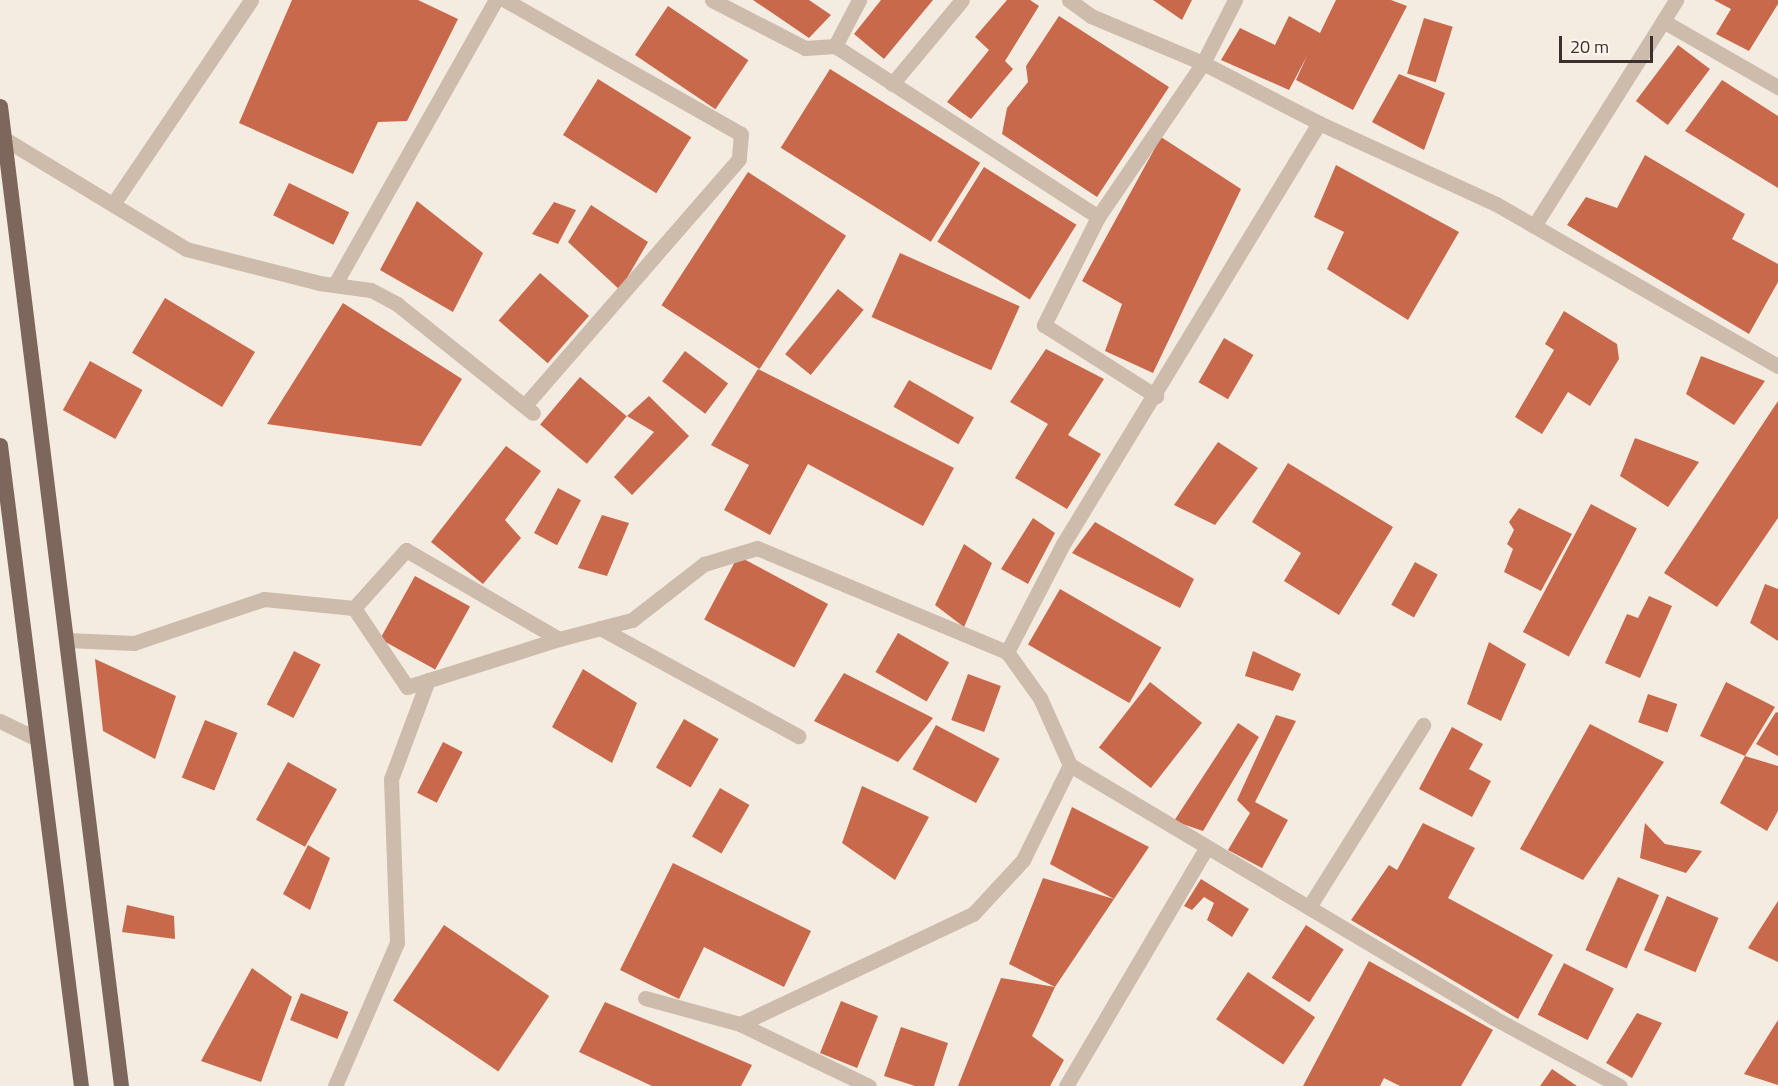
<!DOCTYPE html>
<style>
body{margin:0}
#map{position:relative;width:1778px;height:1086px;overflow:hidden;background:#f4ebe1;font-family:"Titillium Web",sans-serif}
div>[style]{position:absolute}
.building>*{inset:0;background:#c8694b;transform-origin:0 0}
.minor>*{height:15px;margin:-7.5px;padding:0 7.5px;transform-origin:7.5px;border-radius:7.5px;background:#cdbbac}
.major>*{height:15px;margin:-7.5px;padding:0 7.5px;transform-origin:7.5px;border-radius:7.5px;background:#7d675c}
span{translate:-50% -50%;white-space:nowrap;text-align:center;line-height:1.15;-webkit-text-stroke:4.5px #fbf5ee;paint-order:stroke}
.scale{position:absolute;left:1559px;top:36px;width:94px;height:27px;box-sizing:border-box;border:3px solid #3b302b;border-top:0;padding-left:8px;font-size:18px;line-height:21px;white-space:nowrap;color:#3b302b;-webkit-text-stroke:4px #fbf5ee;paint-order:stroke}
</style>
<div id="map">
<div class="building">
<i style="clip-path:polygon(292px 0,418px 0,458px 19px,407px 121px,378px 122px,353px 174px,239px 123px)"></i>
<i style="clip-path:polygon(753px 0,809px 0,831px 15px,809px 38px)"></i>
<i style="clip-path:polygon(881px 0,933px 0,884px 59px,854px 34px)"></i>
<i style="clip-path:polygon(1007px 0,1030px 0,1039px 6px,1005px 61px,1013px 69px,971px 119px,947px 102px,989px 50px,975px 37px)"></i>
<i style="clip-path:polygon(1153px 0,1192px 0,1182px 20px)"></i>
<i style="clip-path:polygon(1336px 0,1391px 0,1407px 6px,1353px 110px,1296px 80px,1307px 56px,1289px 90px,1221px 60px,1240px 28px,1275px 45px,1289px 16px,1320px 33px)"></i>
<i style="clip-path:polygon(1714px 0,1778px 0,1778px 4px,1749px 51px,1716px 34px,1731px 9px)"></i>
<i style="left:668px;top:6px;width:97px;height:59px;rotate:34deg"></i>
<i style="clip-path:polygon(1059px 16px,1169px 87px,1097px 197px,1002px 134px,1007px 108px,1028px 82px,1026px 66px)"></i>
<i style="left:1424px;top:18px;width:30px;height:58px;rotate:17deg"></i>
<i style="left:1678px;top:45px;width:40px;height:70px;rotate:37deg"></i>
<i style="left:830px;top:69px;width:177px;height:93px;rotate:32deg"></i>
<i style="clip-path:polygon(1399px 74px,1445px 93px,1424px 150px,1372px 122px)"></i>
<i style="left:598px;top:79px;width:110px;height:66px;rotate:32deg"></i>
<i style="clip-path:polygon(1722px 80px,1778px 116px,1778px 188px,1685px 131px)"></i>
<i style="clip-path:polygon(1161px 137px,1241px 189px,1153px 373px,1105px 351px,1122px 304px,1082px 281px)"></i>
<i style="clip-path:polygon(1645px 155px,1745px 214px,1732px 239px,1778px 264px,1778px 282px,1749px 334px,1567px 225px,1586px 197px,1617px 208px)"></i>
<i style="clip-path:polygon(1336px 165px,1459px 232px,1408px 320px,1327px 269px,1344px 232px,1314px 217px)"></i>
<i style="left:984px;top:167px;width:109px;height:88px;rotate:32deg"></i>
<i style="left:748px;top:172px;width:117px;height:159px;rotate:33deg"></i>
<i style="left:289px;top:183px;width:67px;height:36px;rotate:26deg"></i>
<i style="clip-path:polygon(417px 201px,483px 253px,453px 312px,380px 270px)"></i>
<i style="clip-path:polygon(554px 202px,576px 210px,558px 244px,532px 234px)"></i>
<i style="clip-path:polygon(591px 205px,648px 242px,620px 290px,568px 242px)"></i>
<i style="left:900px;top:253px;width:131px;height:70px;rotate:24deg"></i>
<i style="left:540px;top:273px;width:65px;height:63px;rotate:41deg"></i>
<i style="left:838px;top:289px;width:33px;height:84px;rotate:39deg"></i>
<i style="left:165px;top:298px;width:105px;height:64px;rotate:31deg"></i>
<i style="clip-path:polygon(343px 303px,462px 379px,421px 446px,267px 424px)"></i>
<i style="clip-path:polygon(1564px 311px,1617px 344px,1619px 359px,1590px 406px,1568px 392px,1542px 434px,1515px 417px,1554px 350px,1545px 344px)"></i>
<i style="left:1224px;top:338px;width:34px;height:51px;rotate:30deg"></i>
<i style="clip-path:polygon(1046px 349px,1104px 379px,1068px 435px,1101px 454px,1067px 509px,1015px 478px,1048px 424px,1010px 402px)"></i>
<i style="left:685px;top:351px;width:54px;height:38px;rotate:37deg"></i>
<i style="clip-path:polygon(1701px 356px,1765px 381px,1734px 425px,1686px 394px)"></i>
<i style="left:90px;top:361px;width:60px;height:56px;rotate:29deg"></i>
<i style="clip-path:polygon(758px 369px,954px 468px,923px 526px,808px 464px,770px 535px,724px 510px,749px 465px,711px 445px)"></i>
<i style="left:580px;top:377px;width:61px;height:62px;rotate:40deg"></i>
<i style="left:909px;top:380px;width:75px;height:31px;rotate:30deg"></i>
<i style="clip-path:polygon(649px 396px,689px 436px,632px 495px,614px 477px,654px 432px,627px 416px)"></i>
<i style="clip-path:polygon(1778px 401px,1778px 518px,1717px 607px,1664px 573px)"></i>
<i style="clip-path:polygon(1635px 438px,1699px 462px,1668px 507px,1620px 476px)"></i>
<i style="clip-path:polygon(1218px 442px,1258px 468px,1215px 525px,1174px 505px)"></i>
<i style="clip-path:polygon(506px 446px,541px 471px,505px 520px,521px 538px,483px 584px,431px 542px)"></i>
<i style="clip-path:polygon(1288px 463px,1393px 527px,1339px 615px,1284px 581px,1301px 553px,1252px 522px)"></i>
<i style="left:558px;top:488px;width:26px;height:51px;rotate:28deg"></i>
<i style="left:1591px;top:504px;width:52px;height:145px;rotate:28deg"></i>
<i style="clip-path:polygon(1519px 508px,1572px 534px,1541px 591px,1504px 572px,1513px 549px,1507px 544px,1514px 530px,1509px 522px)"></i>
<i style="clip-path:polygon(602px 515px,629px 523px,607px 576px,578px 568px)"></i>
<i style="clip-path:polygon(1033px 518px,1055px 533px,1028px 584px,1001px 569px)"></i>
<i style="clip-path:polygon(1095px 522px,1194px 579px,1180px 608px,1072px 553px)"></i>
<i style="clip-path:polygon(964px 544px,992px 563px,964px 627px,935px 605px)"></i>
<i style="left:738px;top:556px;width:102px;height:72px;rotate:28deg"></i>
<i style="left:1415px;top:562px;width:26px;height:49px;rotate:29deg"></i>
<i style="left:415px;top:576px;width:63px;height:72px;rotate:29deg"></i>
<i style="clip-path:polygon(1765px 584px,1778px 589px,1778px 641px,1750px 623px)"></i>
<i style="left:1060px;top:589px;width:117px;height:64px;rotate:30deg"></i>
<i style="clip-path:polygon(1649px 596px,1672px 606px,1640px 678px,1605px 663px,1627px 614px,1638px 618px)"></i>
<i style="left:898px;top:633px;width:59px;height:45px;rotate:30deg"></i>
<i style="clip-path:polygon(1489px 642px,1526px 664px,1501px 721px,1467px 704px)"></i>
<i style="left:294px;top:651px;width:30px;height:60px;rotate:27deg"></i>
<i style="clip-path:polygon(1253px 651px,1301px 674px,1293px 691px,1245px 676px)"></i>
<i style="clip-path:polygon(95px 659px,176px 696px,155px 759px,103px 731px)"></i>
<i style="clip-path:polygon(583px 669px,637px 703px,612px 763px,552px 727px)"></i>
<i style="clip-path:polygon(844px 673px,933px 718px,898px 762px,814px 721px)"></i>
<i style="left:968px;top:674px;width:35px;height:49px;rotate:20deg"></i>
<i style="left:1150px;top:682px;width:66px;height:83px;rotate:38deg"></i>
<i style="clip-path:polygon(1726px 682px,1775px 707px,1745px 756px,1700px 736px)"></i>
<i style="left:1648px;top:694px;width:31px;height:30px;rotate:19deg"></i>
<i style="clip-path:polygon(1776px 712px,1778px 713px,1778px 756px,1756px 744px)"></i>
<i style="clip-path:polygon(1276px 715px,1296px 721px,1255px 802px,1288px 820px,1262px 868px,1228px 850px,1250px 813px,1237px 800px)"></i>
<i style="left:684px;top:719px;width:40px;height:56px;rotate:30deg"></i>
<i style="left:205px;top:720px;width:35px;height:62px;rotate:22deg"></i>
<i style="clip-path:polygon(1238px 723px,1259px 737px,1203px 831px,1174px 821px)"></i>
<i style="clip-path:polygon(1590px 724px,1664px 762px,1583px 880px,1520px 849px)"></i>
<i style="left:936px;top:725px;width:72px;height:50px;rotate:28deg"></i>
<i style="clip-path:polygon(1452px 727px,1483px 744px,1469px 769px,1491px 781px,1472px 817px,1419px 789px)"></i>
<i style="left:443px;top:742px;width:22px;height:57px;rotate:27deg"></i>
<i style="clip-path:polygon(1745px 756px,1778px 766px,1778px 811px,1767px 831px,1720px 803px)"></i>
<i style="left:288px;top:762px;width:56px;height:66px;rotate:29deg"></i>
<i style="clip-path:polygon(862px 786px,929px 817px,895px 880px,842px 843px)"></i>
<i style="left:720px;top:788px;width:34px;height:56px;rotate:30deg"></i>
<i style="clip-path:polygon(1072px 807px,1149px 847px,1114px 899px,1050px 864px)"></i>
<i style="clip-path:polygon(1423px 823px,1475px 848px,1448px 898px,1553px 955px,1518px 1019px,1351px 920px,1389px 865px,1397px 870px)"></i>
<i style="clip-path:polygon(1645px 823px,1665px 844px,1702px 851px,1686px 873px,1640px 858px)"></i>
<i style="clip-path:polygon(308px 845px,330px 858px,310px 910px,283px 894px)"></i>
<i style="clip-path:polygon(673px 863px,811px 931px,784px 987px,704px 947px,679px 999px,620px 970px)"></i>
<i style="left:1618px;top:877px;width:45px;height:80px;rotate:24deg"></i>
<i style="clip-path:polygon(1043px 878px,1114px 899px,1055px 987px,1009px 964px)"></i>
<i style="clip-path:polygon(1201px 879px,1249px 909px,1232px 937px,1207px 920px,1214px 903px,1204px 897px,1192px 910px,1184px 906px)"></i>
<i style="left:1667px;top:896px;width:56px;height:59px;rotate:23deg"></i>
<i style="clip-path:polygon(1778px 901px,1778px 962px,1748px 948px)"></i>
<i style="clip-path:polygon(127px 905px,174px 916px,175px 939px,122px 932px)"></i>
<i style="left:444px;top:925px;width:127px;height:91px;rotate:34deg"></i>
<i style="left:1306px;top:925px;width:45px;height:63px;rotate:33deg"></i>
<i style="clip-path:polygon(1369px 961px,1493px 1030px,1461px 1086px,1400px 1086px,1384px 1078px,1380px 1086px,1303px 1086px)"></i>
<i style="left:1564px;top:963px;width:56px;height:58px;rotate:27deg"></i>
<i style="clip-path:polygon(252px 968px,292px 997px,261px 1082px,201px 1061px)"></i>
<i style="left:1248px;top:972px;width:81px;height:57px;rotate:34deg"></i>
<i style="clip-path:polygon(1001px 978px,1055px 987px,1032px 1036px,1064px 1060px,1050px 1086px,958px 1086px)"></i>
<i style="left:301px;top:993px;width:51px;height:29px;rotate:22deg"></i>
<i style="left:841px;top:1001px;width:40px;height:56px;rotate:22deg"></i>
<i style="clip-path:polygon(605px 1002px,752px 1065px,741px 1086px,652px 1086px,579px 1052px)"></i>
<i style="clip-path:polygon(1637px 1013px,1662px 1023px,1632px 1078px,1606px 1063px)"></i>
<i style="clip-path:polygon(1778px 1020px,1778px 1085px,1744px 1074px)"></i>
<i style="clip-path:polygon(901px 1027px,948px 1043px,934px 1086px,915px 1086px,884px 1076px)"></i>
<i style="clip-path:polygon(1552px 1069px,1577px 1086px,1540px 1086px)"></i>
</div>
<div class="minor">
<i style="left:505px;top:0;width:271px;rotate:29.6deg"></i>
<i style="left:741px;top:134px;width:25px;rotate:95deg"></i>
<i style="left:739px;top:159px;width:327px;rotate:131deg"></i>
<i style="left:712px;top:0;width:105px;rotate:27.3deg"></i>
<i style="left:805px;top:48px;width:30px;rotate:-4deg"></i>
<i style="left:835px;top:46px;width:314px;rotate:33deg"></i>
<i style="left:1098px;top:217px;width:186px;rotate:-55.7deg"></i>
<i style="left:1203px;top:63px;width:71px;rotate:-63.1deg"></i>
<i style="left:1069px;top:0;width:27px;rotate:36deg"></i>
<i style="left:1091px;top:16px;width:121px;rotate:22.8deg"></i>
<i style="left:1203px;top:63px;width:131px;rotate:27.3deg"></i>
<i style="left:1319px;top:123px;width:195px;rotate:24.6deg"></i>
<i style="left:1496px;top:204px;width:325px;rotate:29.9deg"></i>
<i style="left:1663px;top:21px;width:25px;rotate:-58deg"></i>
<i style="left:835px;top:46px;width:52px;rotate:-62.4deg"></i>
<i style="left:892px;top:84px;width:109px;rotate:-50.2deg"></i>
<i style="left:1319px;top:123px;width:493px;rotate:121.3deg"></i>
<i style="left:1063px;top:544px;width:122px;rotate:117.4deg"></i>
<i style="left:1007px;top:652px;width:57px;rotate:54.3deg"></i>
<i style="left:1040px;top:698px;width:73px;rotate:65.9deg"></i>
<i style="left:1070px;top:765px;width:494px;rotate:30.8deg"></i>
<i style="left:1494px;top:1018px;width:143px;rotate:28.4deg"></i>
<i style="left:3px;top:138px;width:214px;rotate:31.2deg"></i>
<i style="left:186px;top:249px;width:137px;rotate:14.3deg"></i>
<i style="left:319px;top:283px;width:52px;rotate:7.7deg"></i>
<i style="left:371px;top:290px;width:30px;rotate:28deg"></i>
<i style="left:397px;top:304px;width:174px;rotate:38.7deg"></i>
<i style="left:113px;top:204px;width:246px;rotate:-55.9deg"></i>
<i style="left:1098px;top:217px;width:121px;rotate:116.6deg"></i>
<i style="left:1044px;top:325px;width:133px;rotate:32.4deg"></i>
<i style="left:1534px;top:226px;width:242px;rotate:-57.8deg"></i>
<i style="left:1663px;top:21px;width:133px;rotate:29.9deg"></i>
<i style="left:335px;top:284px;width:326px;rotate:-60.5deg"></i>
<i style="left:354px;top:608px;width:95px;rotate:56.1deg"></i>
<i style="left:407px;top:687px;width:159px;rotate:-17.5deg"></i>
<i style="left:600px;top:628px;width:226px;rotate:28.6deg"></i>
<i style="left:67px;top:640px;width:67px;rotate:2.6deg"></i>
<i style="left:134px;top:643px;width:137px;rotate:-18.7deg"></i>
<i style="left:264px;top:599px;width:90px;rotate:5.7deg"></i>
<i style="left:354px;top:608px;width:78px;rotate:-48.1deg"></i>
<i style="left:406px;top:550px;width:177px;rotate:30.2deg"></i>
<i style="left:559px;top:639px;width:75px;rotate:-14.6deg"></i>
<i style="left:632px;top:620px;width:91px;rotate:-37.9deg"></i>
<i style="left:704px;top:564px;width:55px;rotate:-16.8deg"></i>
<i style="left:757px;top:548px;width:271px;rotate:22.6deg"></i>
<i style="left:0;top:721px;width:39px;rotate:26deg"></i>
<i style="left:1309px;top:907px;width:215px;rotate:-57.9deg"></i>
<i style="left:645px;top:998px;width:98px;rotate:15.3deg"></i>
<i style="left:740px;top:1024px;width:143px;rotate:25.7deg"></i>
<i style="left:740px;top:1024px;width:258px;rotate:-25.3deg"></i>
<i style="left:973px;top:914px;width:74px;rotate:-47.2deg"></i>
<i style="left:1023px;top:860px;width:106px;rotate:-63.7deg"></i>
<i style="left:335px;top:1086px;width:156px;rotate:-66.6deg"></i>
<i style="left:397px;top:943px;width:164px;rotate:-92.1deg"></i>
<i style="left:391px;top:779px;width:106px;rotate:-69.5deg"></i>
<i style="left:1066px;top:1086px;width:277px;rotate:-59.5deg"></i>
</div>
<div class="major">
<i style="left:0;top:106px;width:987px;rotate:82.96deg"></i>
<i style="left:0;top:445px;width:646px;rotate:82.8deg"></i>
</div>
<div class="scale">20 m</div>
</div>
